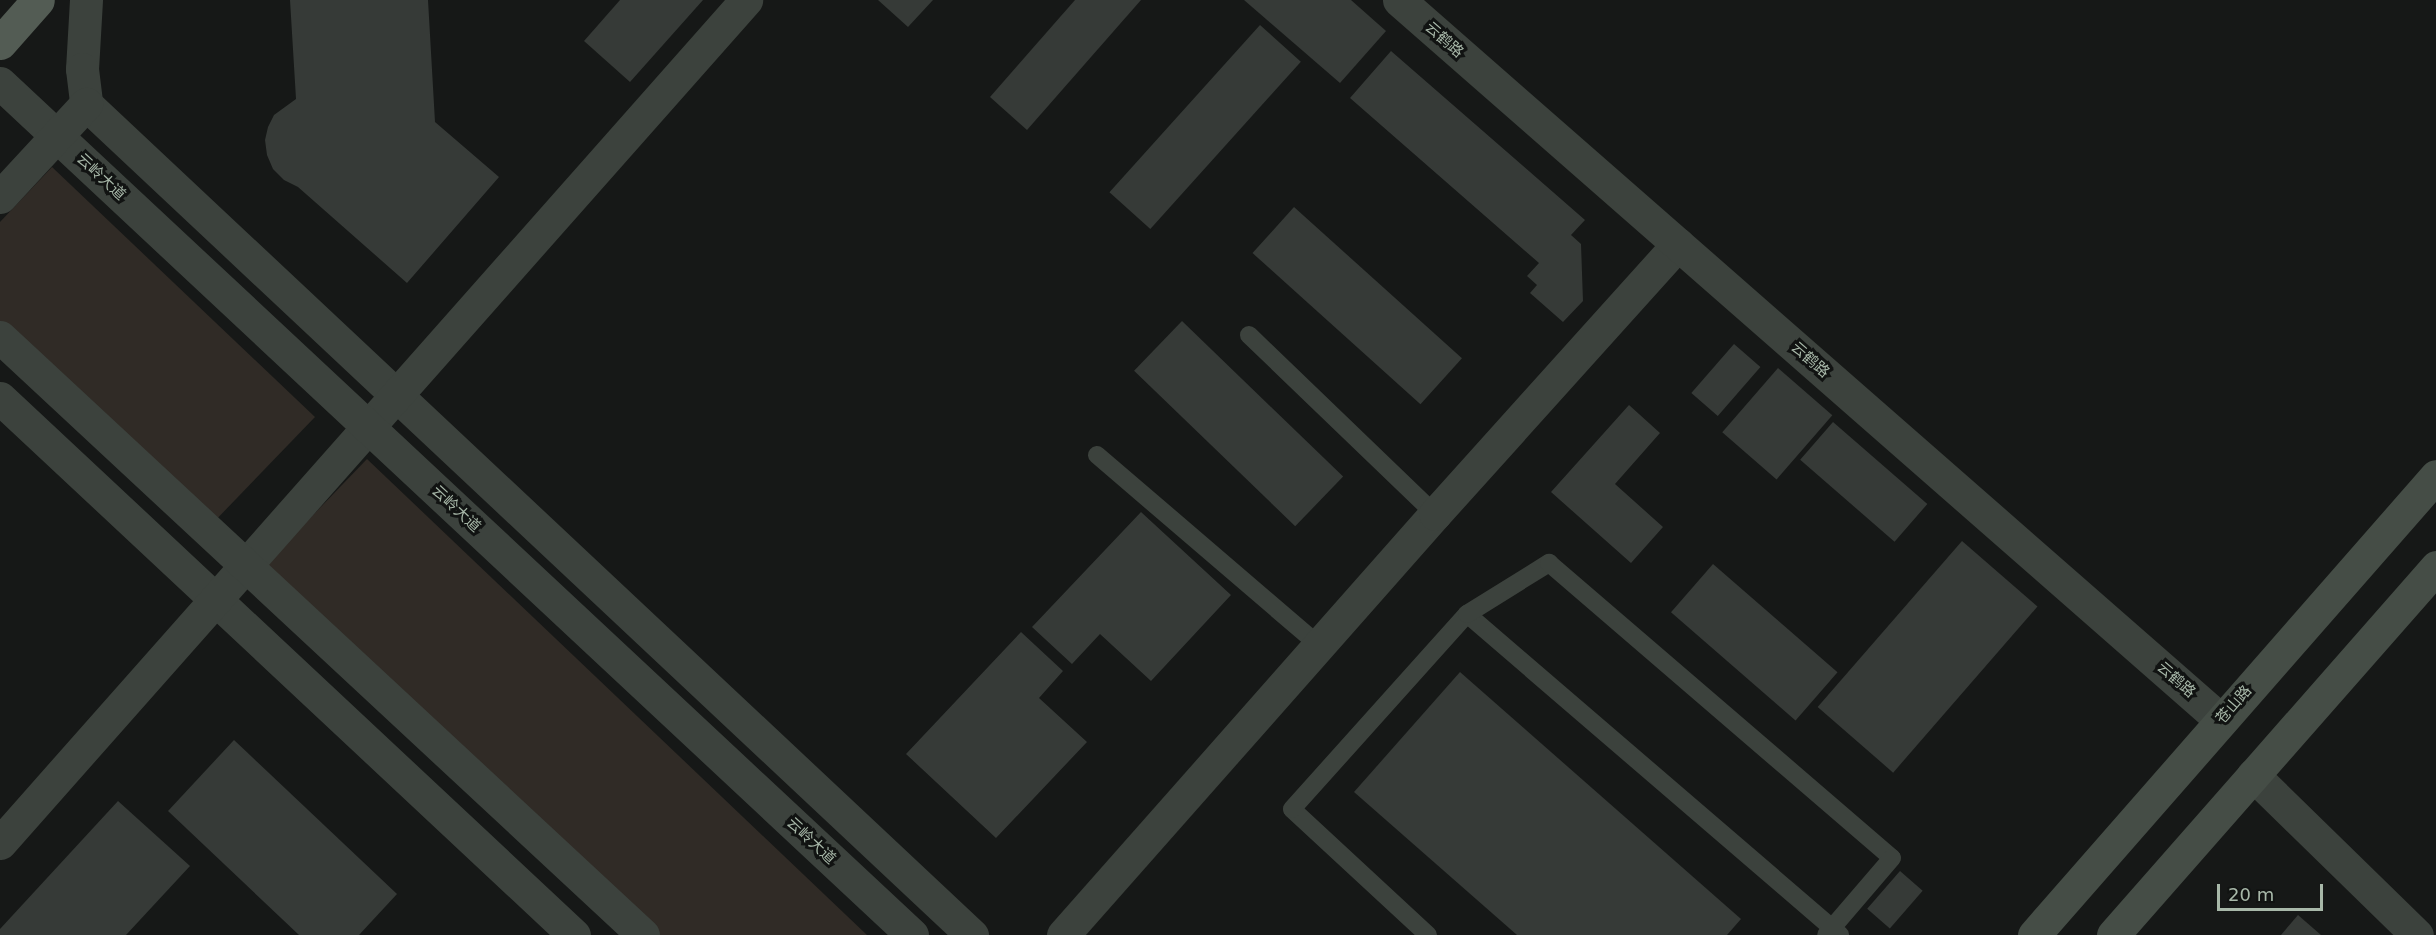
<!DOCTYPE html>
<meta charset="utf-8">
<style>
body{margin:0}
#map{position:relative;width:2436px;height:935px;overflow:hidden;background:#161817;font-family:"DejaVu Sans","Noto Sans SC",sans-serif}
div>[style]{position:absolute}
.green>*{inset:0;background:#302b26}
.building>*{inset:0;background:#363a37;transform-origin:0 0}
.service>*{height:18px;margin:-9px;padding:0 9px;transform-origin:9px;border-radius:9px;background:#3c423d}
.minor>*{height:33px;margin:-16.5px;padding:0 16.5px;transform-origin:16.5px;border-radius:16.5px;background:#3c423d}
.tertiary>*{height:33px;margin:-16.5px;padding:0 16.5px;transform-origin:16.5px;border-radius:16.5px;background:#3c423d}
.secondary>*{height:33px;margin:-16.5px;padding:0 16.5px;transform-origin:16.5px;border-radius:16.5px;background:#454d46}
.primary>*{height:33px;margin:-16.5px;padding:0 16.5px;transform-origin:16.5px;border-radius:16.5px;background:#535c54}
span{translate:-50% -50%;white-space:nowrap;text-align:center;line-height:1.15;-webkit-text-stroke:6px #111312;paint-order:stroke}
.street-label{font-size:15px;color:#a8b8a9}
.scale{position:absolute;left:2217px;top:884px;width:106px;height:27px;box-sizing:border-box;border:3px solid #a8b8a9;border-top:0;padding-left:8px;font-size:18px;line-height:21px;white-space:nowrap;color:#a8b8a9;-webkit-text-stroke:4px #111312;paint-order:stroke}
</style>
<div id="map">
<div class="green">
<i style="clip-path:polygon(52px 167px,315px 417px,210px 526px,0 327px,0 222px)"></i>
<i style="clip-path:polygon(367px 459px,867px 935px,648px 935px,262px 568px)"></i>
</div>
<div class="building">
<i style="clip-path:polygon(290px 0,428px 0,435px 122px,499px 177px,407px 283px,298px 187px,284px 180px,273px 169px,267px 155px,265px 140px,268px 127px,274px 115px,296px 99px)"></i>
<i style="clip-path:polygon(620px 0,703px 0,630px 82px,584px 41px)"></i>
<i style="clip-path:polygon(878px 0,933px 0,908px 27px)"></i>
<i style="clip-path:polygon(1075px 0,1141px 0,1027px 130px,990px 97px)"></i>
<i style="clip-path:polygon(1244px 0,1351px 0,1386px 31px,1340px 83px)"></i>
<i style="left:1260px;top:25px;width:55px;height:225px;rotate:42deg"></i>
<i style="clip-path:polygon(1391px 51px,1585px 220px,1571px 235px,1581px 244px,1583px 301px,1563px 322px,1530px 293px,1537px 285px,1527px 276px,1539px 263px,1350px 98px)"></i>
<i style="left:1294px;top:207px;width:226px;height:62px;rotate:42deg"></i>
<i style="left:1182px;top:321px;width:224px;height:69px;rotate:44deg"></i>
<i style="left:1734px;top:344px;width:35px;height:65px;rotate:41deg"></i>
<i style="left:1778px;top:368px;width:72px;height:85px;rotate:41deg"></i>
<i style="clip-path:polygon(1629px 405px,1660px 433px,1615px 484px,1663px 527px,1631px 563px,1551px 492px)"></i>
<i style="left:1833px;top:422px;width:125px;height:50px;rotate:41deg"></i>
<i style="clip-path:polygon(1141px 512px,1231px 595px,1151px 681px,1100px 634px,1072px 664px,1032px 627px)"></i>
<i style="left:1962px;top:541px;width:100px;height:220px;rotate:41deg"></i>
<i style="left:1713px;top:564px;width:165px;height:64px;rotate:41deg"></i>
<i style="clip-path:polygon(1021px 632px,1063px 671px,1039px 698px,1087px 742px,996px 838px,906px 754px)"></i>
<i style="clip-path:polygon(1460px 672px,1741px 919px,1727px 935px,1517px 935px,1354px 792px)"></i>
<i style="clip-path:polygon(234px 740px,397px 894px,359px 935px,299px 935px,168px 811px)"></i>
<i style="clip-path:polygon(118px 801px,190px 866px,126px 935px,0 935px,0 929px)"></i>
<i style="left:1900px;top:871px;width:30px;height:50px;rotate:41deg"></i>
<i style="clip-path:polygon(2298px 915px,2321px 935px,2281px 935px)"></i>
</div>
<div class="service">
<i style="left:1249px;top:335px;width:258px;rotate:43.9deg"></i>
<i style="left:1097px;top:455px;width:292px;rotate:40.6deg"></i>
<i style="left:1467px;top:614px;width:492px;rotate:40.7deg"></i>
<i style="left:1428px;top:935px;width:185px;rotate:-137.2deg"></i>
<i style="left:1292px;top:809px;width:262px;rotate:-48.1deg"></i>
<i style="left:1467px;top:614px;width:97px;rotate:-31.9deg"></i>
<i style="left:1549px;top:563px;width:452px;rotate:40.7deg"></i>
<i style="left:1892px;top:858px;width:101px;rotate:130.6deg"></i>
</div>
<div class="minor">
<i style="left:86px;top:0;width:69px;rotate:93.3deg"></i>
<i style="left:82px;top:69px;width:35px;rotate:83deg"></i>
<i style="left:86px;top:104px;width:1215px;rotate:43.17deg"></i>
<i style="left:0;top:398px;width:786px;rotate:43.09deg"></i>
<i style="left:0;top:843px;width:1126px;rotate:-48.49deg"></i>
<i style="left:1063px;top:935px;width:562px;rotate:-48.54deg"></i>
<i style="left:1435px;top:514px;width:363px;rotate:-48deg"></i>
</div>
<div class="tertiary">
<i style="left:1399px;top:0;width:1093px;rotate:41.22deg"></i>
<i style="left:0;top:83px;width:1248px;rotate:43.05deg"></i>
<i style="left:0;top:197px;width:127px;rotate:-47.2deg"></i>
<i style="left:0;top:337px;width:878px;rotate:42.92deg"></i>
<i style="left:2253px;top:775px;width:229px;rotate:44.3deg"></i>
</div>
<div class="secondary">
<i style="left:2034px;top:935px;width:610px;rotate:-48.79deg"></i>
<i style="left:2113px;top:935px;width:490px;rotate:-48.7deg"></i>
</div>
<div class="primary">
<i style="left:0;top:43px;width:57px;rotate:-48.5deg"></i>
</div>
<div class="street-label">
<span style="left:1444px;top:40px;rotate:41deg">云鹤路</span>
<span style="left:101px;top:177px;rotate:43deg">云岭大道</span>
<span style="left:1810px;top:360px;rotate:41deg">云鹤路</span>
<span style="left:456px;top:509px;rotate:43deg">云岭大道</span>
<span style="left:2176px;top:680px;rotate:41deg">云鹤路</span>
<span style="left:2234px;top:705px;rotate:-49deg">苍山路</span>
<span style="left:811px;top:841px;rotate:43deg">云岭大道</span>
</div>
<div class="scale">20 m</div>
</div>
